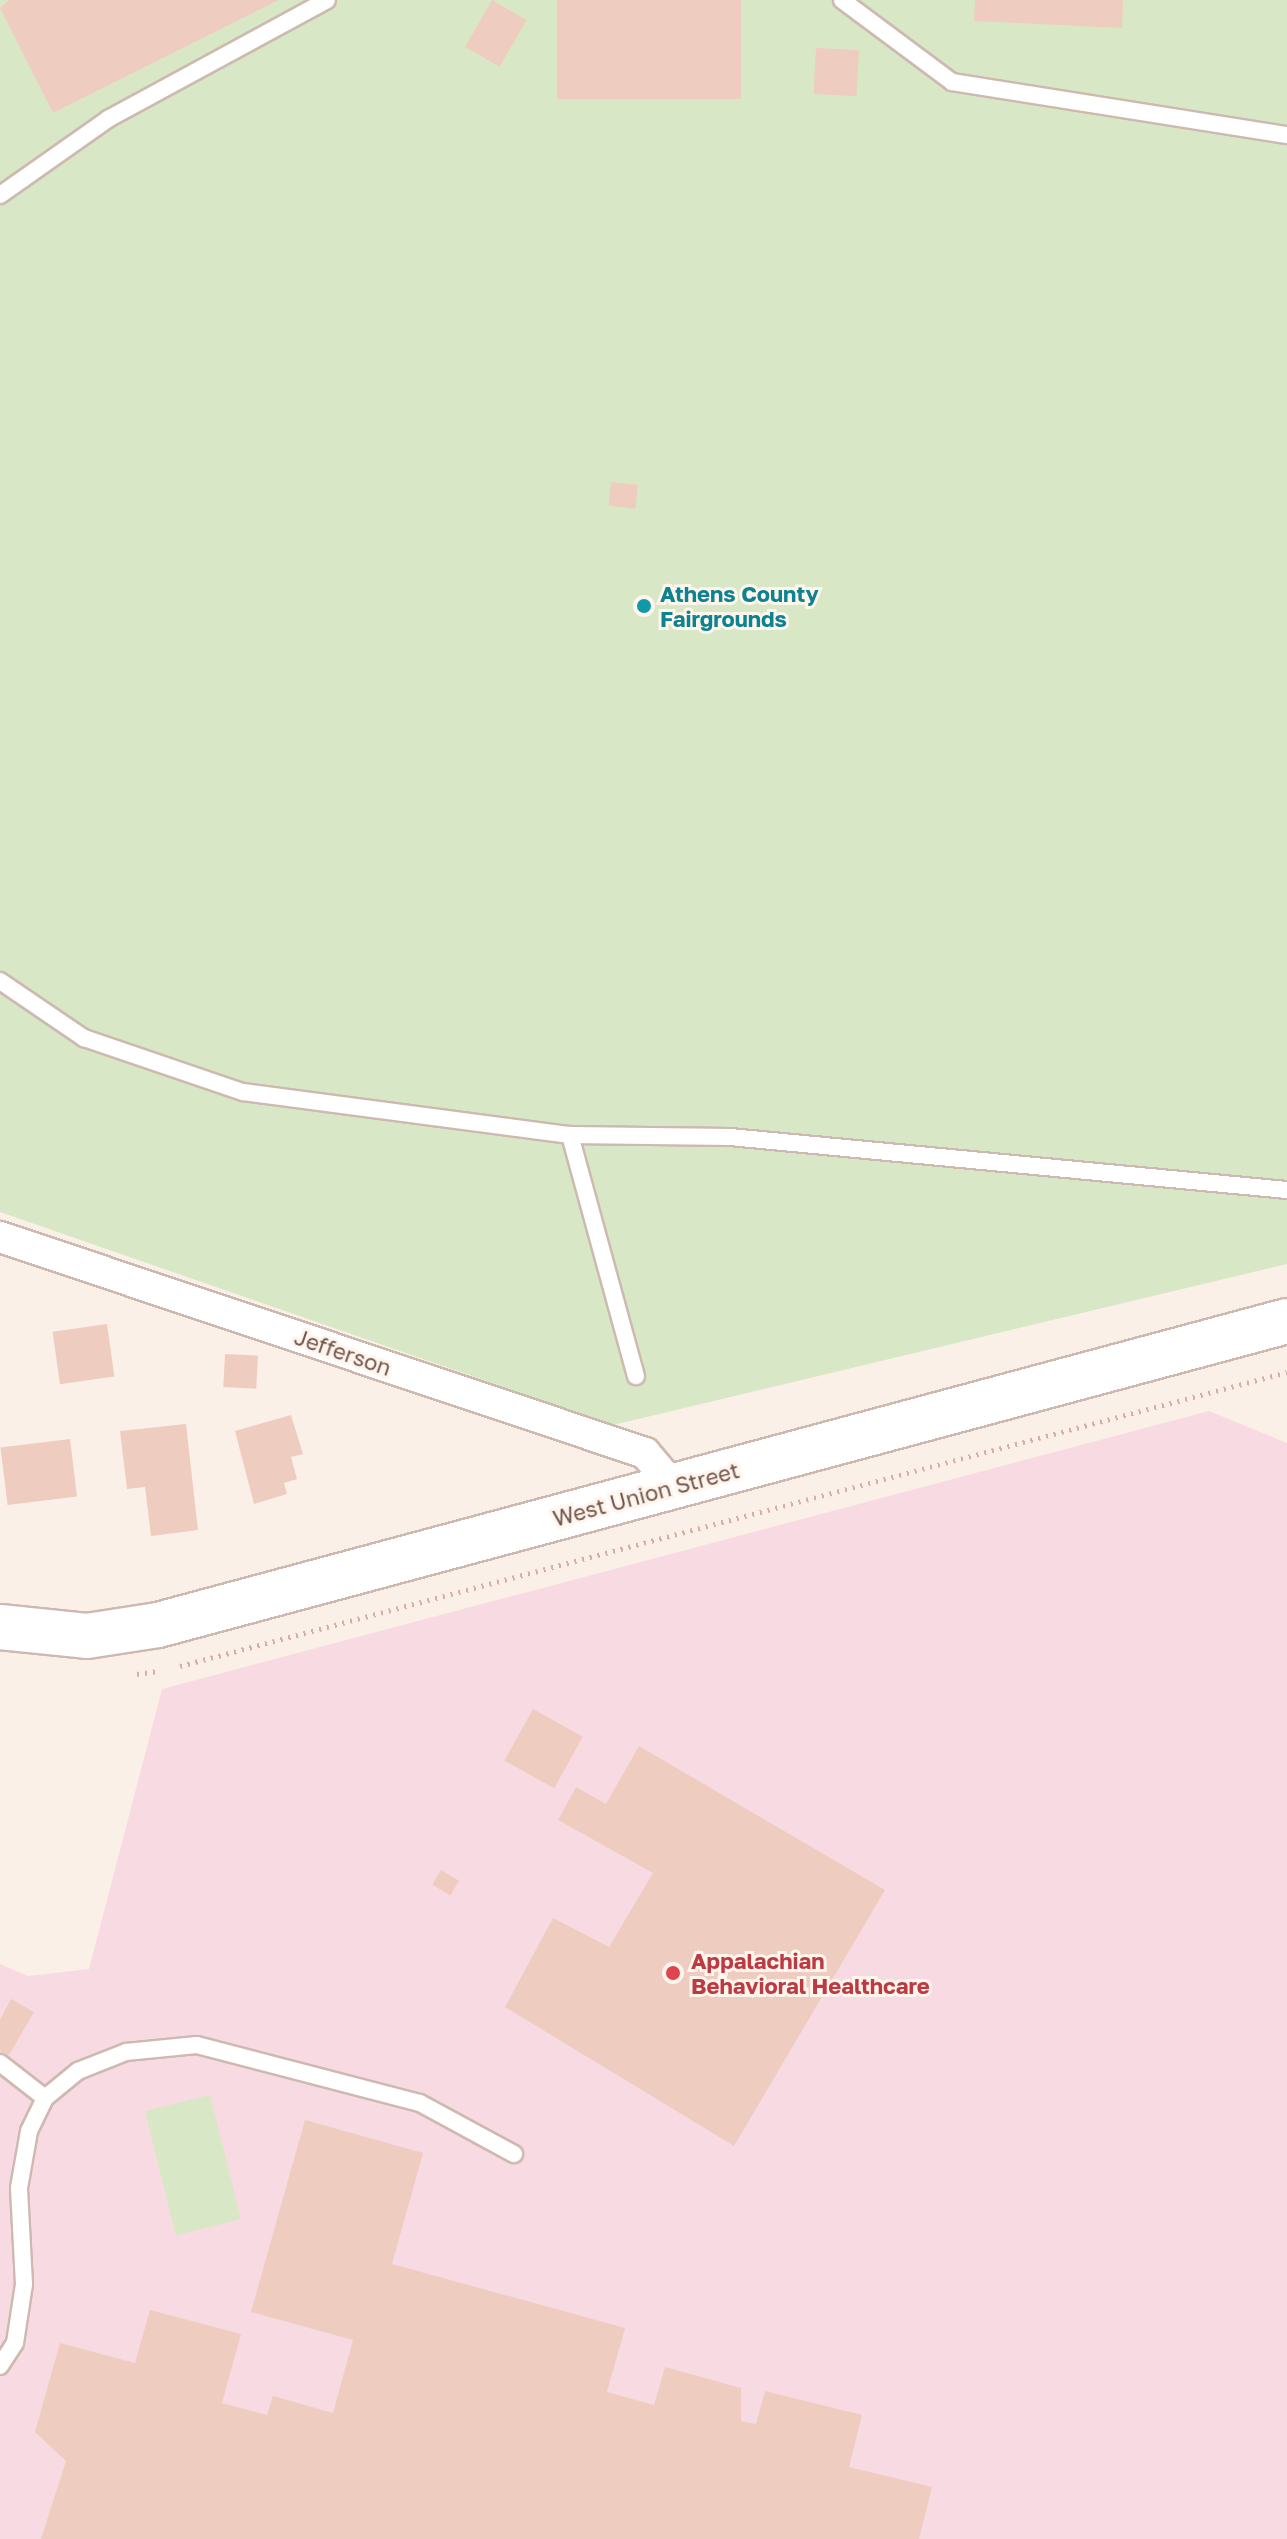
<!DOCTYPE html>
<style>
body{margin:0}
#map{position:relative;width:1287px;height:2539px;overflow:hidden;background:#fbf0e7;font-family:"Golos Text",sans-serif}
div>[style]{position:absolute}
.medical>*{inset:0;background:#f8dae2}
.green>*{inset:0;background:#d8e8c6;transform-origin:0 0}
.building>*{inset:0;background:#efccc0;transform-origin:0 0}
.path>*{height:5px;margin-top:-2.5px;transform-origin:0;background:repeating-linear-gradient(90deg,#d4afa3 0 2px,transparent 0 8px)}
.roads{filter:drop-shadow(2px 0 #ceb9b0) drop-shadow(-2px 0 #ceb9b0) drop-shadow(0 2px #ceb9b0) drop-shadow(0 -2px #ceb9b0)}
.service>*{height:16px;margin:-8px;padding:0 8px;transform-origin:8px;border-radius:8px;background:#fff}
.minor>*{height:30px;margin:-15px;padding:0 15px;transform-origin:15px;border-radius:15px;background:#fff}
.secondary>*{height:44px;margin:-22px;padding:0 22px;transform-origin:22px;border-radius:22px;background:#fff}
.dots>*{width:22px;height:22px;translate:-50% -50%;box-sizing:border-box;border:4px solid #fef5ed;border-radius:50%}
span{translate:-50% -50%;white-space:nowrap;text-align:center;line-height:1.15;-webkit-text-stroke:6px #fef5ed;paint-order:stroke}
.culture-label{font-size:22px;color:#0d838f;font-weight:700}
.left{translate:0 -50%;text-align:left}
.street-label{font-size:22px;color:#73554d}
.health-label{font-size:22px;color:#be3a42;font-weight:700}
</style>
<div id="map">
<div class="medical">
<i style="clip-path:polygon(1209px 1411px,1287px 1443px,1287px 2539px,0 2539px,0 1964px,28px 1976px,89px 1969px,162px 1689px)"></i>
</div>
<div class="green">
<i style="clip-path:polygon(0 0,1287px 0,1287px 1264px,613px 1425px,0 1212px)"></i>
<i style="left:210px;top:2095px;width:128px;height:67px;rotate:76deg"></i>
</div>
<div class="building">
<i style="clip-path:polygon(9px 0,279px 0,53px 113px,0 8px)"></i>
<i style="left:492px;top:0;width:40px;height:54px;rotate:30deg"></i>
<i style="left:557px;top:0;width:184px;height:99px"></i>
<i style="clip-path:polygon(975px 0,1123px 0,1122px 28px,974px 21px)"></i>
<i style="left:816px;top:48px;width:43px;height:46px;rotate:3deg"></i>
<i style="left:611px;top:482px;width:27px;height:24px;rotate:6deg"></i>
<i style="left:107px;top:1324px;width:53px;height:55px;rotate:82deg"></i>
<i style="left:225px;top:1354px;width:33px;height:33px;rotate:3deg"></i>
<i style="clip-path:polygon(291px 1415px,303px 1454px,291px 1457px,297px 1479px,284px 1483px,287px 1494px,254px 1504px,235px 1431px)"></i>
<i style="clip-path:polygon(186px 1424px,198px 1530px,151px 1536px,145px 1487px,127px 1489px,120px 1431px)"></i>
<i style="left:70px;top:1439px;width:58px;height:70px;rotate:83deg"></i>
<i style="left:533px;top:1709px;width:57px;height:59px;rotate:29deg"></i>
<i style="clip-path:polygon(639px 1746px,885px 1890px,734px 2146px,505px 2007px,553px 1918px,609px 1947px,653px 1873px,558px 1820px,576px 1787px,606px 1804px)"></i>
<i style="left:441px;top:1870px;width:21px;height:17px;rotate:31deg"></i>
<i style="clip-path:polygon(11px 1999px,34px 2012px,9px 2055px,0 2051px,0 2020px)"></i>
<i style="clip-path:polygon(305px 2120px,423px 2153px,392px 2264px,625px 2328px,607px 2392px,654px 2405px,665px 2367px,741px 2388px,741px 2421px,756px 2424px,765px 2391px,862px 2415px,849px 2467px,932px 2487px,919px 2539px,41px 2539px,66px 2461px,35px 2432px,60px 2343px,135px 2363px,150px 2310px,241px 2334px,222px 2403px,267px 2415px,273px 2396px,333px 2413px,353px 2340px,251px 2312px)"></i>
</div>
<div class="path">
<i style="left:180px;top:1666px;width:1145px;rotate:-14.87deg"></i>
<i style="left:137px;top:1674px;width:21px;rotate:-8deg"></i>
</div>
<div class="roads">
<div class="service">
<i style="left:842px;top:0;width:137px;rotate:36.7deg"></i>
<i style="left:952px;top:82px;width:339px;rotate:9deg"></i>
<i style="left:0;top:195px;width:132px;rotate:-35.1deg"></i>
<i style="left:108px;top:119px;width:249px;rotate:-28.5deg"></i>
<i style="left:0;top:981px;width:102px;rotate:34.2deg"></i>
<i style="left:84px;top:1038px;width:168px;rotate:18.8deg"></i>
<i style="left:243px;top:1092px;width:330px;rotate:7.5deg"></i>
<i style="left:570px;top:1135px;width:160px;rotate:0.7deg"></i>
<i style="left:730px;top:1137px;width:560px;rotate:5.44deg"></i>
<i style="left:570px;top:1135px;width:250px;rotate:74.7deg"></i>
<i style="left:0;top:2063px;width:57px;rotate:37.9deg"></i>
<i style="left:0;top:2366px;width:27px;rotate:-57deg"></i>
<i style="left:15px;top:2343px;width:60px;rotate:-81.3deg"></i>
<i style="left:24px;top:2284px;width:96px;rotate:-93deg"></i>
<i style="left:19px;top:2188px;width:58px;rotate:-80deg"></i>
<i style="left:29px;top:2131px;width:37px;rotate:-64deg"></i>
<i style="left:45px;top:2098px;width:43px;rotate:-39.3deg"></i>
<i style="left:78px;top:2071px;width:52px;rotate:-21.6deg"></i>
<i style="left:126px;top:2052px;width:71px;rotate:-5.6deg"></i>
<i style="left:197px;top:2045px;width:230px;rotate:14.6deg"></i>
<i style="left:420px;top:2103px;width:107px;rotate:28.5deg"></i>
</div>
<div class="minor">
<i style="left:0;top:1237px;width:680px;rotate:18.51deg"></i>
<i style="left:645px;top:1453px;width:43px;rotate:49.7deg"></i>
</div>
<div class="secondary">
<i style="left:0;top:1627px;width:87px;rotate:5.9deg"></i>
<i style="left:87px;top:1636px;width:72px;rotate:-8.8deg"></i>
<i style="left:158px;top:1625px;width:1169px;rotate:-15.07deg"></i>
</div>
</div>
<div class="dots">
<i style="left:644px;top:606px;background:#0f9aa8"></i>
<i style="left:673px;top:1973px;background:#e0444e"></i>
</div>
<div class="culture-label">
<span class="left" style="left:660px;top:606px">Athens County<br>Fairgrounds</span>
</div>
<div class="street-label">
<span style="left:343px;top:1352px;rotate:19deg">Jefferson</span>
<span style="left:646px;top:1494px;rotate:-15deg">West Union Street</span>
</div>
<div class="health-label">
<span class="left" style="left:691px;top:1973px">Appalachian<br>Behavioral Healthcare</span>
</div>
</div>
